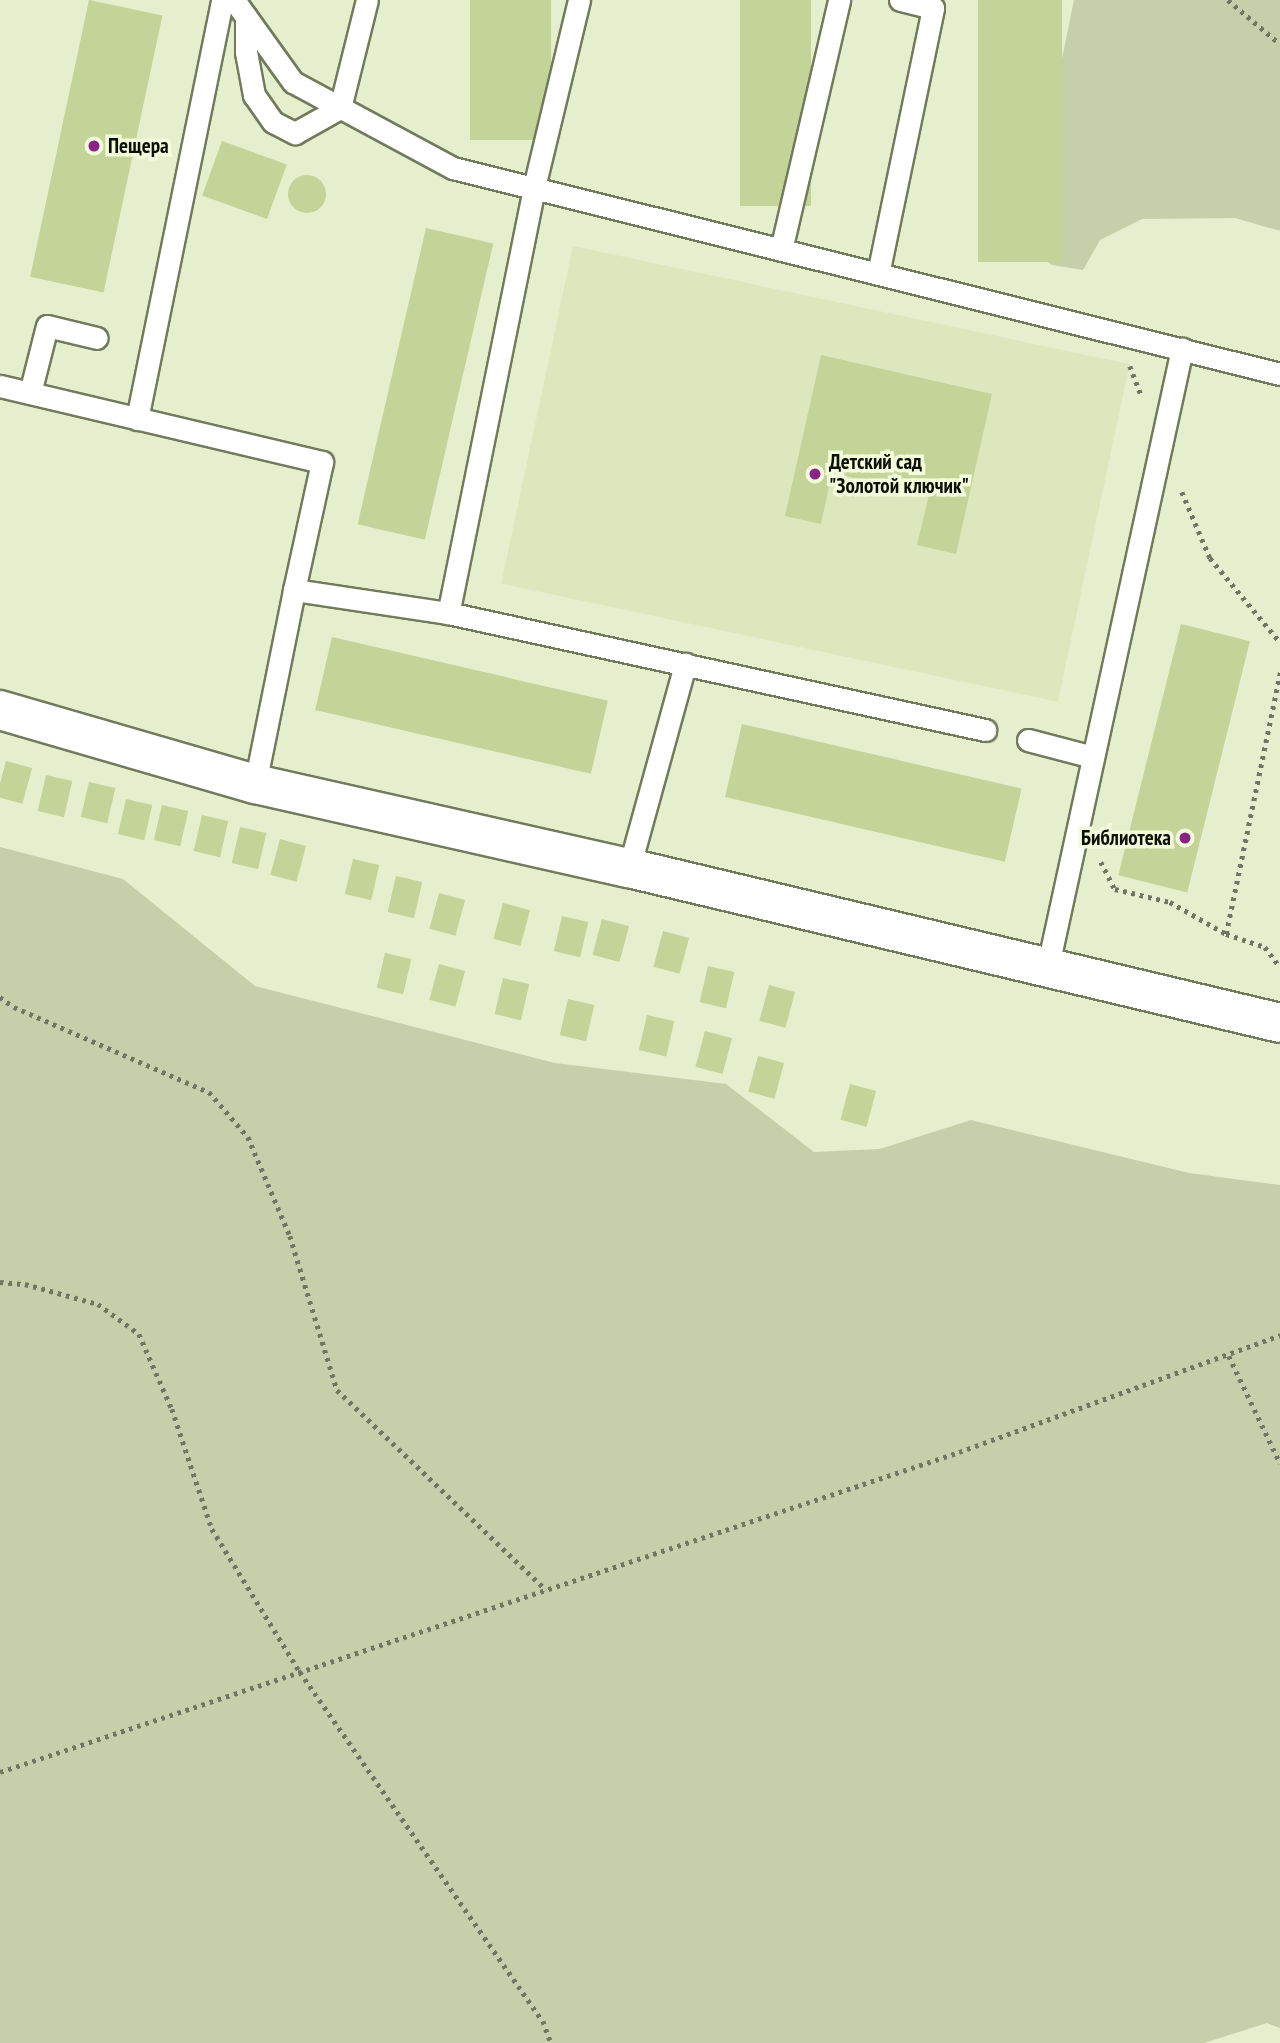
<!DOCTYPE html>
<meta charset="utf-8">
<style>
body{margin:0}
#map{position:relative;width:1280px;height:2043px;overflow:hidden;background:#e5eecd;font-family:"PT Sans Narrow",sans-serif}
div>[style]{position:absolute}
.built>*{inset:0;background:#dce7be;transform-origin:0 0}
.green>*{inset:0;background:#c5cfaa}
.building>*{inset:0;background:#c4d398;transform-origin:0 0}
.round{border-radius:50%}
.path>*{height:4.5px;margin-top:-2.25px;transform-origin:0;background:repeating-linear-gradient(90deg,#707661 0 3.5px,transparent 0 8.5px)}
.roads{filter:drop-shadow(2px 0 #727a5c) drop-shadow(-2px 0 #727a5c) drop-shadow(0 2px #727a5c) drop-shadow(0 -2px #727a5c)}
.service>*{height:21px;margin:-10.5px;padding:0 10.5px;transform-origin:10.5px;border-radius:10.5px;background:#fff}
.minor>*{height:38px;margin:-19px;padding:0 19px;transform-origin:19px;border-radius:19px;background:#fff}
.dots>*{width:19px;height:19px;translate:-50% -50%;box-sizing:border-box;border:4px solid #f3fcda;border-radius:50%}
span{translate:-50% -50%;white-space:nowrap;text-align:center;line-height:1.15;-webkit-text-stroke:7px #f3fcda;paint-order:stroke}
.poi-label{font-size:21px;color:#0c0f05;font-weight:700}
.left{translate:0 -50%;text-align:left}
.right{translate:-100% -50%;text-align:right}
</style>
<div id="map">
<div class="built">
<i style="left:573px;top:246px;width:569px;height:345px;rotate:12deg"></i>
</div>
<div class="green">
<i style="clip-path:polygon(1074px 0,1280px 0,1280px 231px,1235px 218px,1142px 219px,1100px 240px,1083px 270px,1052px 265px,1034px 252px,1033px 200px)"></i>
<i style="clip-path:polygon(0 847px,123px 879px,255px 986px,555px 1063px,726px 1084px,814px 1152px,880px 1149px,971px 1120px,1189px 1173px,1280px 1185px,1280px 2028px,1267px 2023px,1204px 2043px,0 2043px)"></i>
</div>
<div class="building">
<i style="left:89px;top:0;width:75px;height:283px;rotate:12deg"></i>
<i style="left:470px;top:0;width:81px;height:140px"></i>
<i style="left:740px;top:0;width:71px;height:206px"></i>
<i style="left:978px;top:0;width:84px;height:262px"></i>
<i style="left:222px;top:141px;width:69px;height:58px;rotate:20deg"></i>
<i class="round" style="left:288px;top:175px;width:38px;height:38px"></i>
<i style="left:426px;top:228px;width:69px;height:304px;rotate:13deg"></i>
<i style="clip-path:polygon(821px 355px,992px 394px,956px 554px,917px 545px,929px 495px,832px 473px,821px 524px,785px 516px)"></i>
<i style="left:1181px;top:624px;width:71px;height:259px;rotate:14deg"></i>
<i style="left:332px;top:637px;width:283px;height:75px;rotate:13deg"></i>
<i style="left:742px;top:724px;width:287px;height:75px;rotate:13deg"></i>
<i style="left:6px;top:761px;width:27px;height:37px;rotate:15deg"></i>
<i style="left:46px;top:775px;width:27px;height:37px;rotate:13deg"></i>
<i style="left:89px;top:782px;width:27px;height:36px;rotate:13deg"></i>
<i style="left:126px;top:799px;width:27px;height:36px;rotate:13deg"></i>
<i style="left:162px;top:805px;width:27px;height:36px;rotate:13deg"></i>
<i style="left:202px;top:815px;width:27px;height:37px;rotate:13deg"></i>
<i style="left:240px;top:827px;width:27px;height:37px;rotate:13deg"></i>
<i style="left:280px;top:839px;width:27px;height:37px;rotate:15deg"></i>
<i style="left:353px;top:859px;width:27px;height:36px;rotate:13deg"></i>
<i style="left:396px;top:876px;width:27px;height:37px;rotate:13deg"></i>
<i style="left:439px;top:893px;width:27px;height:37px;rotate:15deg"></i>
<i style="left:503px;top:903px;width:28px;height:37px;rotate:15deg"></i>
<i style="left:562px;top:916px;width:27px;height:36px;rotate:13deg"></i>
<i style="left:602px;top:919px;width:28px;height:37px;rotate:15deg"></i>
<i style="left:663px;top:931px;width:27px;height:37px;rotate:15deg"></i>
<i style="left:385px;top:953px;width:27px;height:36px;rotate:13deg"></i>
<i style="left:439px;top:964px;width:27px;height:37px;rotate:15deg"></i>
<i style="left:708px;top:966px;width:27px;height:37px;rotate:13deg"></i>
<i style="left:503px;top:978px;width:27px;height:37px;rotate:13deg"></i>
<i style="left:769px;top:985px;width:27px;height:37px;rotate:15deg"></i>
<i style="left:568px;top:999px;width:27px;height:37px;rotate:13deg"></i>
<i style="left:647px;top:1015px;width:28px;height:36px;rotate:13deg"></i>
<i style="left:705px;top:1031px;width:28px;height:37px;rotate:15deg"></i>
<i style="left:758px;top:1056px;width:27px;height:37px;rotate:15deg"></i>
<i style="left:850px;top:1084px;width:27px;height:37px;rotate:15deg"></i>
</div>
<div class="path">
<i style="left:1228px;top:0;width:68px;rotate:40.2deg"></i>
<i style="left:1130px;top:366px;width:30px;rotate:69deg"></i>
<i style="left:1182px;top:492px;width:72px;rotate:67deg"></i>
<i style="left:1210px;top:558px;width:109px;rotate:50.2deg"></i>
<i style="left:1101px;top:862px;width:30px;rotate:63deg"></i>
<i style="left:1115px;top:889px;width:57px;rotate:13.3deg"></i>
<i style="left:1170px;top:902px;width:64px;rotate:29.7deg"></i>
<i style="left:1226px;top:934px;width:41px;rotate:18.4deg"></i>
<i style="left:1265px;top:947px;width:25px;rotate:53deg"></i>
<i style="left:1226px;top:934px;width:267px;rotate:-78.3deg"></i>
<i style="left:0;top:997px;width:17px;rotate:36deg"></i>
<i style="left:14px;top:1007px;width:213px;rotate:23.6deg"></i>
<i style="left:209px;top:1092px;width:60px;rotate:49.1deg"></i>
<i style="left:248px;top:1137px;width:108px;rotate:67deg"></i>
<i style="left:290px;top:1236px;width:161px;rotate:73deg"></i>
<i style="left:337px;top:1390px;width:289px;rotate:43.7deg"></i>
<i style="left:0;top:1282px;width:25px;rotate:5deg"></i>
<i style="left:25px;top:1284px;width:76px;rotate:15.3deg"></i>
<i style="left:98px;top:1304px;width:51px;rotate:36.2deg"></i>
<i style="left:139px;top:1334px;width:82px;rotate:66.3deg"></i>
<i style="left:172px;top:1409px;width:126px;rotate:71.6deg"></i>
<i style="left:212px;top:1529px;width:168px;rotate:58.4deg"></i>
<i style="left:300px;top:1672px;width:425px;rotate:55.2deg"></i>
<i style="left:543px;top:2021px;width:23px;rotate:70deg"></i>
<i style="left:1229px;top:1356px;width:119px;rotate:64.5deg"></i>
<i style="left:0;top:1772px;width:1011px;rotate:-18.45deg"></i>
<i style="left:959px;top:1452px;width:342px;rotate:-20deg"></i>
</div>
<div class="roads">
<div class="service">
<i style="left:234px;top:0;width:101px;rotate:54.3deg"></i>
<i style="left:293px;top:82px;width:182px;rotate:28.3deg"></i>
<i style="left:453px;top:168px;width:852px;rotate:13.99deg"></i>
<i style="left:579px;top:0;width:193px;rotate:103.5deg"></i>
<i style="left:534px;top:188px;width:434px;rotate:101.4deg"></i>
<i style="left:448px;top:613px;width:550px;rotate:12.29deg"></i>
<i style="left:246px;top:17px;width:35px;rotate:90deg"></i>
<i style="left:246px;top:52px;width:44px;rotate:79.5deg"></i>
<i style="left:254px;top:95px;width:33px;rotate:55deg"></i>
<i style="left:273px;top:122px;width:25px;rotate:27deg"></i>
<i style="left:295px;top:133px;width:51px;rotate:-29.1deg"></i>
<i style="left:340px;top:108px;width:111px;rotate:-76deg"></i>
<i style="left:781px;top:250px;width:257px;rotate:-76.9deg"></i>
<i style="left:878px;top:274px;width:272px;rotate:-78.3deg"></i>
<i style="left:933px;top:8px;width:34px;rotate:-166deg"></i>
<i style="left:0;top:386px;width:331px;rotate:13.3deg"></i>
<i style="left:322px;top:462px;width:131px;rotate:102.3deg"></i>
<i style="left:294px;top:590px;width:156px;rotate:8.5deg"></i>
<i style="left:30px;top:393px;width:69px;rotate:-75.8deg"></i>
<i style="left:47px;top:326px;width:51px;rotate:13.5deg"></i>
<i style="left:137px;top:419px;width:428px;rotate:-78.5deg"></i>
<i style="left:1028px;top:740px;width:67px;rotate:14.7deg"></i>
<i style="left:255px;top:784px;width:198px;rotate:-78.6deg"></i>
<i style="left:629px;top:868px;width:212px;rotate:-74.6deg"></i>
<i style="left:1047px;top:970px;width:636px;rotate:-77.74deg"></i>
</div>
<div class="minor">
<i style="left:0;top:710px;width:266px;rotate:16.2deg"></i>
<i style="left:255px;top:784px;width:383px;rotate:12.7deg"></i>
<i style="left:629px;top:868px;width:669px;rotate:13.39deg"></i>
</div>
</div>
<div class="dots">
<i style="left:94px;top:146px;background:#8b2287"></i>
<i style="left:815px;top:474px;background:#8b2287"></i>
<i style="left:1185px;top:838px;background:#8b2287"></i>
</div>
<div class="poi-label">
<span class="left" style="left:108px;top:146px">Пещера</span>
<span class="left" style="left:829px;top:474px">Детский сад<br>"Золотой ключик"</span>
<span class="right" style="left:1171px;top:838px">Библиотека</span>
</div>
</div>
